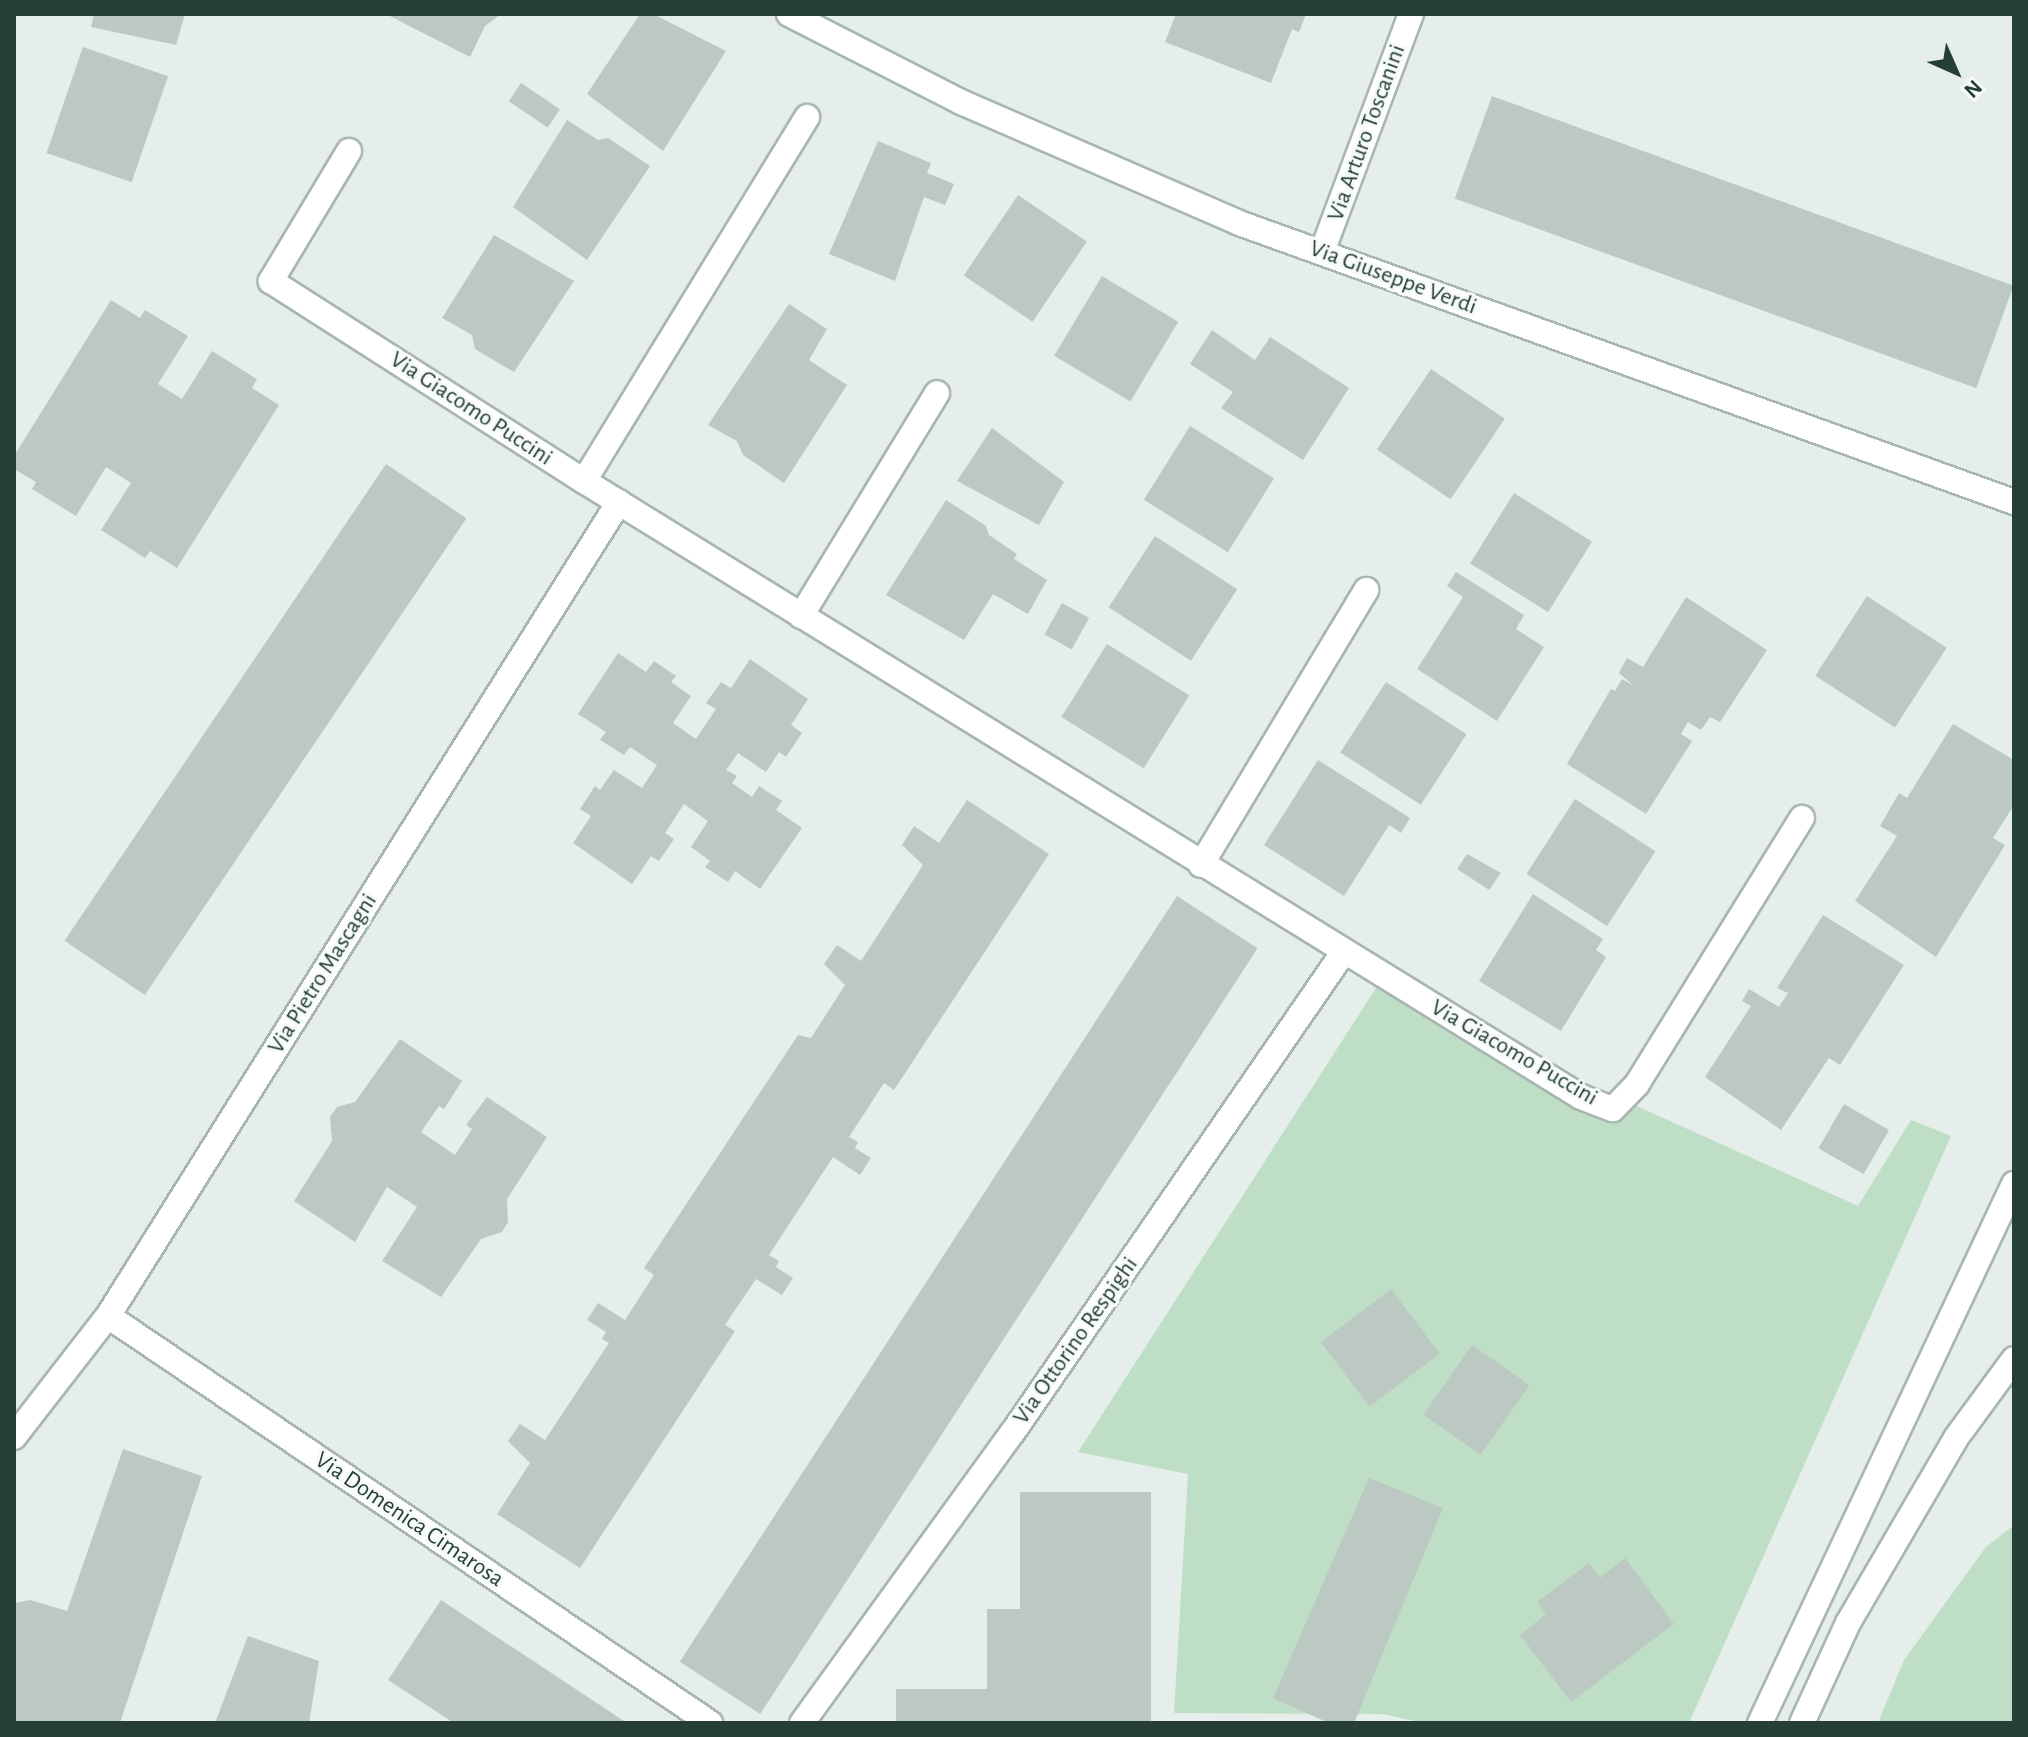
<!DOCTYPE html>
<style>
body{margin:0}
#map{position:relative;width:2028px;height:1737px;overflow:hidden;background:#e5eeea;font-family:"Alegreya Sans",sans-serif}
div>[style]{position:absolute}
.green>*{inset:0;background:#bfdec6}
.building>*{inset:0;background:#bbc9c2;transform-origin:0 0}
.roads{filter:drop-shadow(2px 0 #a8b6b1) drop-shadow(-2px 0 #a8b6b1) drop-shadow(0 2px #a8b6b1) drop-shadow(0 -2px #a8b6b1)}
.minor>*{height:24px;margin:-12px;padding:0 12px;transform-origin:12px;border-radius:12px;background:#fff}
.tertiary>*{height:24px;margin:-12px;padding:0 12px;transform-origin:12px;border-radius:12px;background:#fff}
span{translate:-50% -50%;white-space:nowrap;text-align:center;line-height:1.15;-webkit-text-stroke:6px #f6faf8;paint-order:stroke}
.street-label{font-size:24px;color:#253f37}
.frame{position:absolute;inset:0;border:16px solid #253f37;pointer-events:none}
.north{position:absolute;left:1916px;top:32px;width:80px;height:80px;-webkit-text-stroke:6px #f6faf8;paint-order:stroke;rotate:135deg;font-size:22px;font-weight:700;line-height:32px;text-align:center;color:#253f37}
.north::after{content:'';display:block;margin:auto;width:28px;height:36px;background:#253f37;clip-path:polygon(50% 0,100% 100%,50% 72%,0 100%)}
</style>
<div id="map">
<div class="green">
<i style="clip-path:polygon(1376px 988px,1858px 1206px,1911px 1120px,1951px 1136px,1689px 1723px,1423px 1723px,1383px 1714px,1174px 1713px,1188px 1474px,1078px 1452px)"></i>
<i style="clip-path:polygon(2014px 1525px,2014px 1723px,1878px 1723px,1904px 1660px,1986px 1547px)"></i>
</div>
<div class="building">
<i style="clip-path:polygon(94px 14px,185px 14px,176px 45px,91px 27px)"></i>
<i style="clip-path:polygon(386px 14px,501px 14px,485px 26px,470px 57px)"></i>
<i style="clip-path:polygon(653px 14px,726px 51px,663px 151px,587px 94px,640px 14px)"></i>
<i style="clip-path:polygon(1176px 14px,1306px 14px,1299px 32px,1292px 29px,1271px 83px,1165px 42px)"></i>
<i style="left:83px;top:47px;width:90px;height:112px;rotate:19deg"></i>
<i style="left:521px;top:83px;width:47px;height:22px;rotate:34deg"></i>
<i style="left:1492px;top:96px;width:555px;height:109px;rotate:20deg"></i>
<i style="clip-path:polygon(567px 120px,598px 140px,608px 138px,650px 166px,587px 260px,513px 207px)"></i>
<i style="clip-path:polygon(878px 141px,931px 163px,927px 173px,954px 184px,945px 205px,924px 197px,895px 281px,829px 254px)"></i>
<i style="left:1018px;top:195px;width:83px;height:97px;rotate:34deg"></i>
<i style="clip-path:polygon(494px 235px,574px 281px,514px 372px,475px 349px,472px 335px,442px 318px)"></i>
<i style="left:1102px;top:276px;width:89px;height:93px;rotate:31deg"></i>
<i style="clip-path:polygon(111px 300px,140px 318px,145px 310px,188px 336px,158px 384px,182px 399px,212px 351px,257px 379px,252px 388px,279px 405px,177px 568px,150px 551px,145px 558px,101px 530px,131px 483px,106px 467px,76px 516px,32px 489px,36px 482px,14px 469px,14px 456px)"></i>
<i style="clip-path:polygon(789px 304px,827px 329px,809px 360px,847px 385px,784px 483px,743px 455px,737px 441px,708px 425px)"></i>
<i style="clip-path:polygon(1212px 330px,1255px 360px,1270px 337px,1349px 388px,1303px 460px,1221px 408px,1233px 392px,1190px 364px)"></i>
<i style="left:1431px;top:369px;width:89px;height:97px;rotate:34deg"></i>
<i style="left:1190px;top:426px;width:99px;height:87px;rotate:32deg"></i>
<i style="clip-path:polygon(992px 428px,1064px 482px,1039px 525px,957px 481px)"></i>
<i style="left:386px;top:464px;width:97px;height:575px;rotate:34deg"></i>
<i style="left:1514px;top:493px;width:92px;height:83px;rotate:32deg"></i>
<i style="clip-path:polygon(946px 500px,986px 526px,989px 535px,1017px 554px,1014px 559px,1047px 580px,1028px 614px,993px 594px,964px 640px,886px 595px)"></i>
<i style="left:1155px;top:536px;width:98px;height:85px;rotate:33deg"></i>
<i style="clip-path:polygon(1456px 572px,1524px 615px,1516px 629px,1544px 647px,1497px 721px,1417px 669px,1463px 597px,1447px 586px)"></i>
<i style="left:1867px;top:596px;width:95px;height:95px;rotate:33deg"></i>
<i style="clip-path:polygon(1686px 597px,1767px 650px,1720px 722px,1710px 717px,1701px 730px,1688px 722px,1681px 734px,1692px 741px,1646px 814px,1567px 764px,1611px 689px,1615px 691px,1622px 679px,1634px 686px,1619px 673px,1627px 658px,1643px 667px)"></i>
<i style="left:1062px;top:603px;width:31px;height:36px;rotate:29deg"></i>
<i style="left:1107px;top:644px;width:97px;height:86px;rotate:32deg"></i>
<i style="clip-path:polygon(618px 653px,646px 672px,654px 661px,676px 676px,671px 682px,691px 696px,673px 723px,696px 739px,716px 709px,706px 703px,721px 682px,731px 688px,750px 659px,808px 699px,791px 725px,802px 733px,786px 757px,779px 752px,766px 772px,738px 753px,726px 770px,737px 776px,732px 783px,752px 797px,759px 786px,782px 801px,776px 810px,802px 828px,760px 889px,735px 871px,728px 882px,705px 867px,710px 861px,691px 847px,708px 821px,684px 804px,665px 833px,674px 839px,659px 861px,651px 856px,632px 884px,573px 843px,591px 816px,580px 809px,595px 786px,600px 790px,614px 770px,642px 788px,657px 765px,630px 747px,624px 755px,600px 740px,606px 732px,578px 714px)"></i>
<i style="left:1386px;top:682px;width:96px;height:84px;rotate:33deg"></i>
<i style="clip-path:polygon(1953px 724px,2014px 760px,2014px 805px,1993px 838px,2005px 845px,1936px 957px,1855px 901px,1897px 836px,1880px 826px,1899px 793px,1907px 798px)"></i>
<i style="clip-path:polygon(1318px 760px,1410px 818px,1401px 833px,1389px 825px,1344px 896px,1264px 845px)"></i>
<i style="left:1575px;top:799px;width:96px;height:89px;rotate:33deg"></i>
<i style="clip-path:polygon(967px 800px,1049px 854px,894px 1090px,884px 1083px,849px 1137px,858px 1142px,855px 1148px,871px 1158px,860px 1175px,833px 1157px,769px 1255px,779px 1261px,776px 1267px,793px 1278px,782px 1295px,756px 1279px,725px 1325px,735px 1331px,580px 1568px,497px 1514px,530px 1463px,508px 1441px,520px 1424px,545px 1440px,609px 1343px,602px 1339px,606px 1332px,587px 1320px,598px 1303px,625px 1320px,654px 1275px,644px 1268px,798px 1035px,811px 1038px,845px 985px,824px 964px,837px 945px,861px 961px,923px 865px,902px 845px,914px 826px,939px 843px)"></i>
<i style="clip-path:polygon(1467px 854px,1501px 873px,1489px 890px,1457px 869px)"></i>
<i style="clip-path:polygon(1533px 894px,1603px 939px,1596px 950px,1606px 957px,1561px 1031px,1479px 981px)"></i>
<i style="left:1177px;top:896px;width:96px;height:913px;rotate:33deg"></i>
<i style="clip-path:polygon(1823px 915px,1904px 965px,1840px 1065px,1829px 1058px,1781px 1130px,1705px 1077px,1751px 1006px,1742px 1001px,1749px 989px,1779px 1007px,1788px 993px,1777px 988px)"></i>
<i style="clip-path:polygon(400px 1039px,462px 1081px,444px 1109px,439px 1106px,421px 1132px,455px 1155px,472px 1129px,466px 1125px,487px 1097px,547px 1137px,507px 1199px,508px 1222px,502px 1232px,481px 1239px,441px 1297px,382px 1261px,417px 1207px,387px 1187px,355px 1242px,294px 1201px,332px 1141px,330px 1117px,337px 1107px,355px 1102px)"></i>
<i style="left:1844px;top:1104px;width:52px;height:51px;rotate:30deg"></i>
<i style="left:1391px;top:1289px;width:81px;height:88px;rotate:53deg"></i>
<i style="left:1472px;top:1345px;width:70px;height:85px;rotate:35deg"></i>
<i style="clip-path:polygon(123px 1449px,202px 1476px,120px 1723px,14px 1723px,14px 1603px,30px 1600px,67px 1611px)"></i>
<i style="clip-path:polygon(1369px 1478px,1443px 1508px,1354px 1723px,1329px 1723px,1273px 1698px)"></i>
<i style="clip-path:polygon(1020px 1492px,1151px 1492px,1151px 1723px,896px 1723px,896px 1689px,987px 1689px,987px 1609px,1020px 1609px)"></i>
<i style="clip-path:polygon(1625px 1558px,1674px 1624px,1571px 1702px,1520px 1635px,1546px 1614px,1537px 1602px,1589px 1563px,1600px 1578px)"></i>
<i style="clip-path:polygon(441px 1600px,627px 1723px,454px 1723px,388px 1680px)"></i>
<i style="clip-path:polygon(248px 1636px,319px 1661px,309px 1723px,215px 1723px)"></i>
</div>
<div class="roads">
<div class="minor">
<i style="left:789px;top:14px;width:193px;rotate:27.1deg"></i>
<i style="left:961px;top:102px;width:303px;rotate:23.5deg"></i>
<i style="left:1239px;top:223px;width:824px;rotate:19.8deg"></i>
<i style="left:349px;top:151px;width:152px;rotate:121deg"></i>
<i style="left:271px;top:281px;width:371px;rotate:32.6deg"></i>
<i style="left:584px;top:481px;width:1172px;rotate:31.71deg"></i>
<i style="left:1581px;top:1097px;width:34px;rotate:21deg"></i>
<i style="left:1613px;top:1109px;width:35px;rotate:-46deg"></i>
<i style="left:1637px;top:1084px;width:313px;rotate:-58.2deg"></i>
<i style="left:1322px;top:252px;width:254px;rotate:-69.5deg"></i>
<i style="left:584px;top:481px;width:427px;rotate:-58.5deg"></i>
<i style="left:801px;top:616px;width:261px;rotate:-58.6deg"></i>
<i style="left:1201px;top:865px;width:321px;rotate:-59deg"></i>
<i style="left:108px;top:1316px;width:727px;rotate:34.06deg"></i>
<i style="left:14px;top:1437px;width:153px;rotate:-52.2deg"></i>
<i style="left:108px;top:1316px;width:961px;rotate:-57.88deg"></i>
<i style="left:802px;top:1723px;width:359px;rotate:-54.1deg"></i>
<i style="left:1013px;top:1432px;width:582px;rotate:-55.44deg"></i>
</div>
<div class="tertiary">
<i style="left:1760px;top:1723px;width:596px;rotate:-64.77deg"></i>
<i style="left:1802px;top:1723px;width:110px;rotate:-65.3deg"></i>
<i style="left:1848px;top:1623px;width:214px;rotate:-59.7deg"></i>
<i style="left:1956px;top:1438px;width:98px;rotate:-53.7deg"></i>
</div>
</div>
<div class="street-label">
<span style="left:1367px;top:133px;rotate:-70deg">Via Arturo Toscanini</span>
<span style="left:1393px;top:278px;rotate:20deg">Via Giuseppe Verdi</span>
<span style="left:471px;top:409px;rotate:33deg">Via Giacomo Puccini</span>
<span style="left:323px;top:974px;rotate:-58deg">Via Pietro Mascagni</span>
<span style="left:1514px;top:1053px;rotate:30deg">Via Giacomo Puccini</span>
<span style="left:1076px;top:1341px;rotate:-55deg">Via Ottorino Respighi</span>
<span style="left:409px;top:1520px;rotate:34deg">Via Domenica Cimarosa</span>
</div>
<div class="frame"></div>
<div class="north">N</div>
</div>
